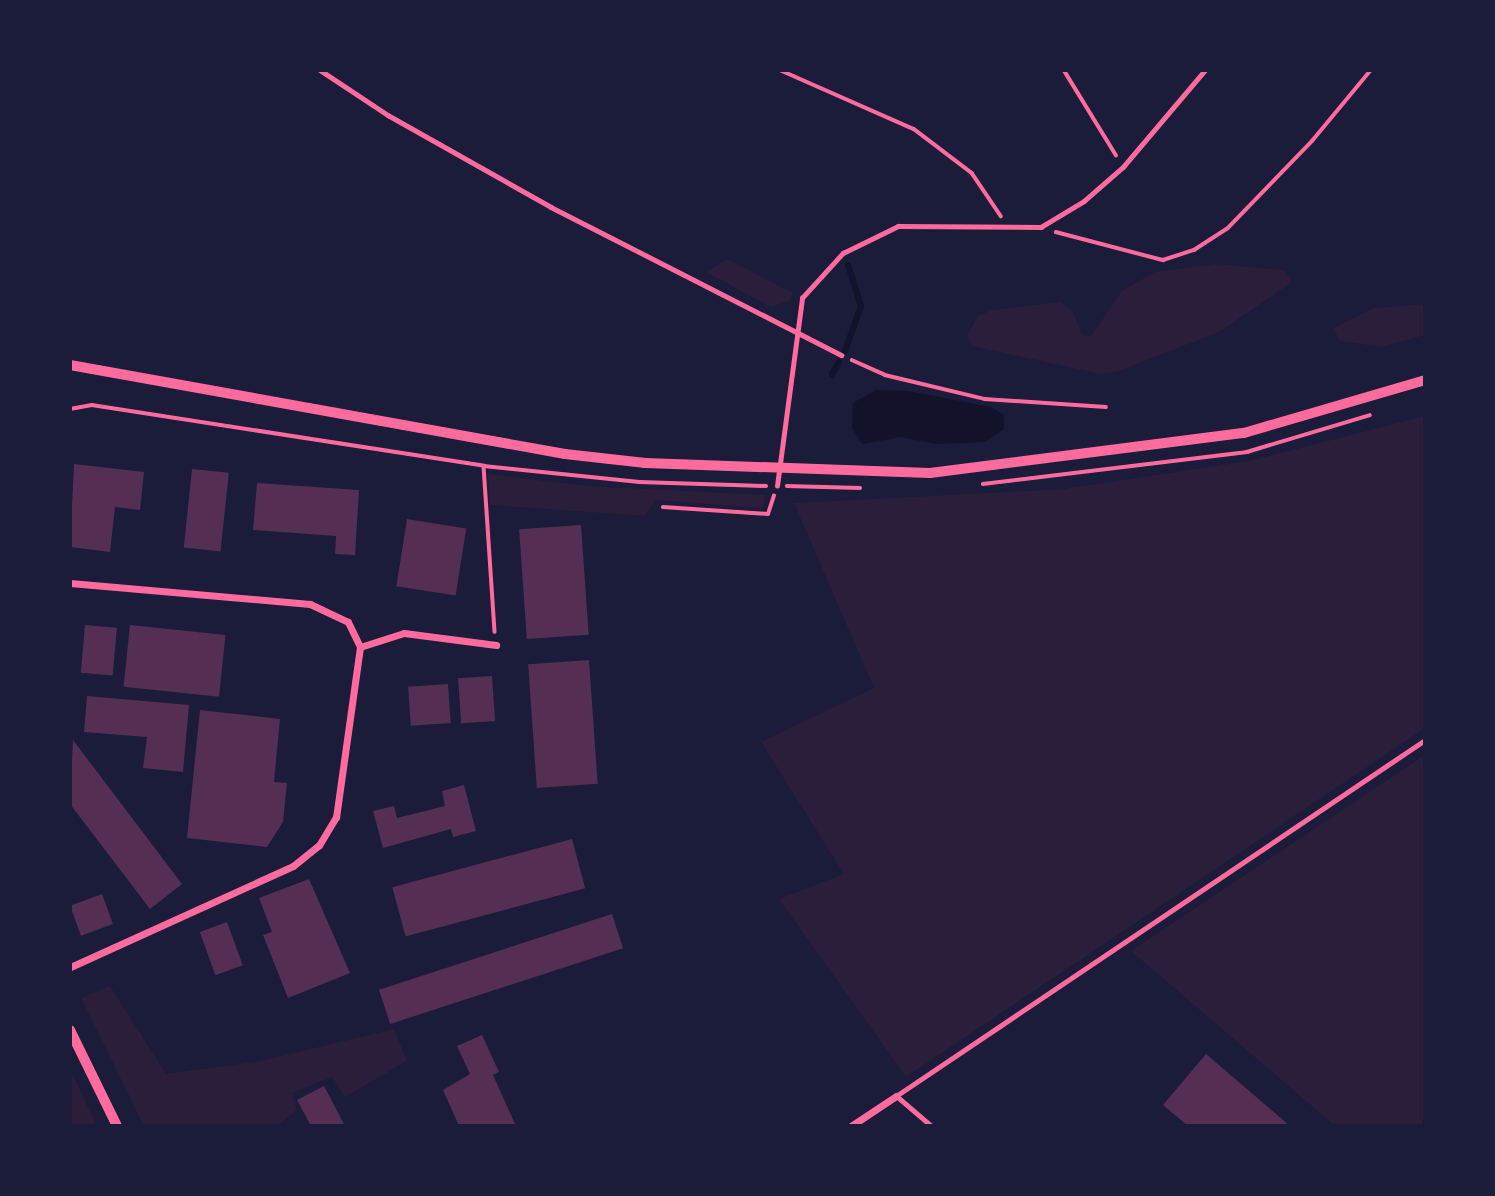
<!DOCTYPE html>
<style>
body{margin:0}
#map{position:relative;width:1495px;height:1196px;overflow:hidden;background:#1b1b3a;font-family:Spectral,serif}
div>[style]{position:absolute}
.green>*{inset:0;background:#2a1e3b}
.water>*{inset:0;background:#12122b}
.stream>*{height:6px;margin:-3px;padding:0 3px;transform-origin:3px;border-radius:3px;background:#12122b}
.building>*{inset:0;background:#542f53;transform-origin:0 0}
.path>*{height:3.5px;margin:-1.75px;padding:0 1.75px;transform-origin:1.75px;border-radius:1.75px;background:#ff6b9d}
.service>*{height:4.5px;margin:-2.25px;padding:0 2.25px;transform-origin:2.25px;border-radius:2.25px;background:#ff6b9d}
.minor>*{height:7px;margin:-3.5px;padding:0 3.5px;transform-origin:3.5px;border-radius:3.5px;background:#ff6b9d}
.tertiary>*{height:10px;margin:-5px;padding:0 5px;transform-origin:5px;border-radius:5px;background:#ff6b9d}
span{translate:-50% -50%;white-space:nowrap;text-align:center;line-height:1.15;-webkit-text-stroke:5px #1b1b3a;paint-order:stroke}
.frame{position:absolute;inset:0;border:72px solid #1b1b3a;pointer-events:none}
</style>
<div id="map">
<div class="green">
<i style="clip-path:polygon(727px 259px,793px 293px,789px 301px,771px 307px,706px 272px)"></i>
<i style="clip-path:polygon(1215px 264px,1284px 270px,1292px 282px,1219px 332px,1119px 371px,1101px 374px,972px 346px,967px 335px,978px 316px,992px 310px,1061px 302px,1073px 312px,1082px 335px,1091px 336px,1122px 291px,1155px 272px)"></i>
<i style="clip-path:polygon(1425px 304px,1425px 335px,1381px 347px,1340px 341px,1333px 328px,1374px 308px)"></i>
<i style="clip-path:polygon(1425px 416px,1425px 728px,906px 1077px,779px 899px,844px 874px,761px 742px,874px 688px,794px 503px,1064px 489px,1249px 461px)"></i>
<i style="clip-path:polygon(488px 474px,589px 486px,765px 495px,763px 508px,655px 500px,645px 516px,490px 505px)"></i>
<i style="clip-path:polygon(1425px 755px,1425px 1126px,1335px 1126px,1131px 951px)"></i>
<i style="clip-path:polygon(110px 986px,166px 1074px,261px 1061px,394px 1029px,407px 1061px,345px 1097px,332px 1077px,292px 1093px,297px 1110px,277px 1126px,144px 1126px,81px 998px)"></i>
<i style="clip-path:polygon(70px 1069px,97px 1126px,70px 1126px)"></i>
</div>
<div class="water">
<i style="clip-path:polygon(876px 390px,908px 391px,991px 407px,1004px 415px,1004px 429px,985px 442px,936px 444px,901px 437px,862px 444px,852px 428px,853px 403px)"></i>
</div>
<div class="stream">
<i style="left:845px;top:351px;width:48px;rotate:-70.4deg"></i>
<i style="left:861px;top:306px;width:43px;rotate:-107.6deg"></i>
<i style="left:832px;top:374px;width:14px;rotate:-60deg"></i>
</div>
<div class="building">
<i style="clip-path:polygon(74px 464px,144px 472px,140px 510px,115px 507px,110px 552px,70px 547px)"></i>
<i style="left:192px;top:469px;width:37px;height:79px;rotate:6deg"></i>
<i style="clip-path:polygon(257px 483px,359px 490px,355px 555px,335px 554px,336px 536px,253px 530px)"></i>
<i style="left:407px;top:519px;width:60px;height:68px;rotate:9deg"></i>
<i style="left:581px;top:525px;width:110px;height:62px;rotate:86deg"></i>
<i style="left:85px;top:625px;width:32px;height:48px;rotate:5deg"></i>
<i style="left:130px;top:625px;width:96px;height:62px;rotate:6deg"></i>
<i style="left:589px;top:660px;width:124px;height:61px;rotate:86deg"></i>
<i style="left:492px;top:676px;width:45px;height:34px;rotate:86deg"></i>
<i style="left:448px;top:684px;width:39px;height:40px;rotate:86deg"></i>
<i style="clip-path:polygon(87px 696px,189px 705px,183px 772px,143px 768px,147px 737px,84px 732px)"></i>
<i style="clip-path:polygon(200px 710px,280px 719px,274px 782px,287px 783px,283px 822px,267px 847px,187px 838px)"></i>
<i style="clip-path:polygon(73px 740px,182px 884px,150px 909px,70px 804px)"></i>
<i style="clip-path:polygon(464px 785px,476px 831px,453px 837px,451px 829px,383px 848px,373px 811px,394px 806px,397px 818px,445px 806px,442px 791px)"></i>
<i style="left:572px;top:839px;width:51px;height:186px;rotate:75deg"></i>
<i style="clip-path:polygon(309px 879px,350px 973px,288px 998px,263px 935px,272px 932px,259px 898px)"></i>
<i style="left:102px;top:894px;width:32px;height:34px;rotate:70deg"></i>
<i style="left:612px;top:914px;width:36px;height:245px;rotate:72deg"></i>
<i style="left:227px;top:922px;width:46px;height:29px;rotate:70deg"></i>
<i style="clip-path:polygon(482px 1035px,499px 1072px,493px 1075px,516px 1126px,459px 1126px,443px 1090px,470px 1074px,457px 1046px)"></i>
<i style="clip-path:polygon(1206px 1054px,1290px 1126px,1188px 1126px,1163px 1105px)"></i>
<i style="clip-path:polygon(324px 1086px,345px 1126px,311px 1126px,297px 1100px)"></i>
</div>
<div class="path">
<i style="left:780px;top:70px;width:146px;rotate:23.8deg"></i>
<i style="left:914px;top:129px;width:73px;rotate:37.2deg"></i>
<i style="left:972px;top:173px;width:52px;rotate:56deg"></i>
<i style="left:1064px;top:70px;width:100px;rotate:58.5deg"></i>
<i style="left:1056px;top:232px;width:111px;rotate:14.7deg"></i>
<i style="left:1163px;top:260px;width:33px;rotate:-18deg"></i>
<i style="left:1194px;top:250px;width:40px;rotate:-32.9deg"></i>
<i style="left:1228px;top:228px;width:121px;rotate:-46deg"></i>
<i style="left:1312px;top:141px;width:92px;rotate:-50.3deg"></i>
<i style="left:852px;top:360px;width:36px;rotate:24deg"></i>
<i style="left:885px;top:375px;width:103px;rotate:13.5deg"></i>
<i style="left:985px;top:399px;width:121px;rotate:3.8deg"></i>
<i style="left:70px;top:409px;width:22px;rotate:-10deg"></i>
<i style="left:92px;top:405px;width:397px;rotate:8.8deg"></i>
<i style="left:484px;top:466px;width:156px;rotate:5.9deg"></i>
<i style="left:639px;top:482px;width:127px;rotate:1.8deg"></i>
<i style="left:484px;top:466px;width:166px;rotate:86.2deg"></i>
<i style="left:983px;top:484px;width:266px;rotate:-6.9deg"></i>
<i style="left:1247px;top:452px;width:128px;rotate:-16.7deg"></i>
<i style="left:787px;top:486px;width:73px;rotate:1.6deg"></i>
<i style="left:663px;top:507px;width:105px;rotate:3.8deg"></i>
<i style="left:768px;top:514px;width:19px;rotate:-72deg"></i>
</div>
<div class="service">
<i style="left:320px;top:70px;width:82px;rotate:33.5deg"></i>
<i style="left:388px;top:115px;width:187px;rotate:29.4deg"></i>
<i style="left:551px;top:207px;width:326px;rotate:27deg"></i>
<i style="left:777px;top:486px;width:190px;rotate:-82.4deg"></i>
<i style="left:802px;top:298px;width:61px;rotate:-47.7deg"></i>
<i style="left:843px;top:253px;width:61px;rotate:-26.1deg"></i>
<i style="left:898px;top:226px;width:143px;rotate:0.4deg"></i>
<i style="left:1041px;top:227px;width:50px;rotate:-31.2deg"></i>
<i style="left:1084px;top:201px;width:52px;rotate:-41.1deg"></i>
<i style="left:1123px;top:167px;width:127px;rotate:-49.8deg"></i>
<i style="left:931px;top:1126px;width:46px;rotate:-139.4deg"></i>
<i style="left:896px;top:1096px;width:638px;rotate:-33.94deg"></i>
</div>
<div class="minor">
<i style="left:70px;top:583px;width:241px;rotate:5deg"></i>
<i style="left:310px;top:604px;width:42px;rotate:25.3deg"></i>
<i style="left:348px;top:622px;width:28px;rotate:64deg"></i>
<i style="left:360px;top:647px;width:172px;rotate:98deg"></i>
<i style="left:336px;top:817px;width:33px;rotate:121deg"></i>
<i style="left:319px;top:845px;width:33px;rotate:141deg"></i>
<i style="left:293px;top:866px;width:245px;rotate:155.6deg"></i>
<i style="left:360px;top:647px;width:46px;rotate:-17.7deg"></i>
<i style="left:404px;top:633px;width:93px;rotate:7.4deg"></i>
<i style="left:851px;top:1126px;width:54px;rotate:-33.7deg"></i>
</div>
<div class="tertiary">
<i style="left:70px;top:365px;width:503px;rotate:10.19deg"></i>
<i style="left:565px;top:454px;width:81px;rotate:6.4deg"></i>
<i style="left:645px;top:463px;width:285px;rotate:2deg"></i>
<i style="left:930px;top:473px;width:317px;rotate:-7.3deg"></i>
<i style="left:1244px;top:433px;width:189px;rotate:-16.3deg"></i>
<i style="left:70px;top:1030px;width:107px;rotate:63.9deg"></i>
</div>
<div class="frame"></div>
</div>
